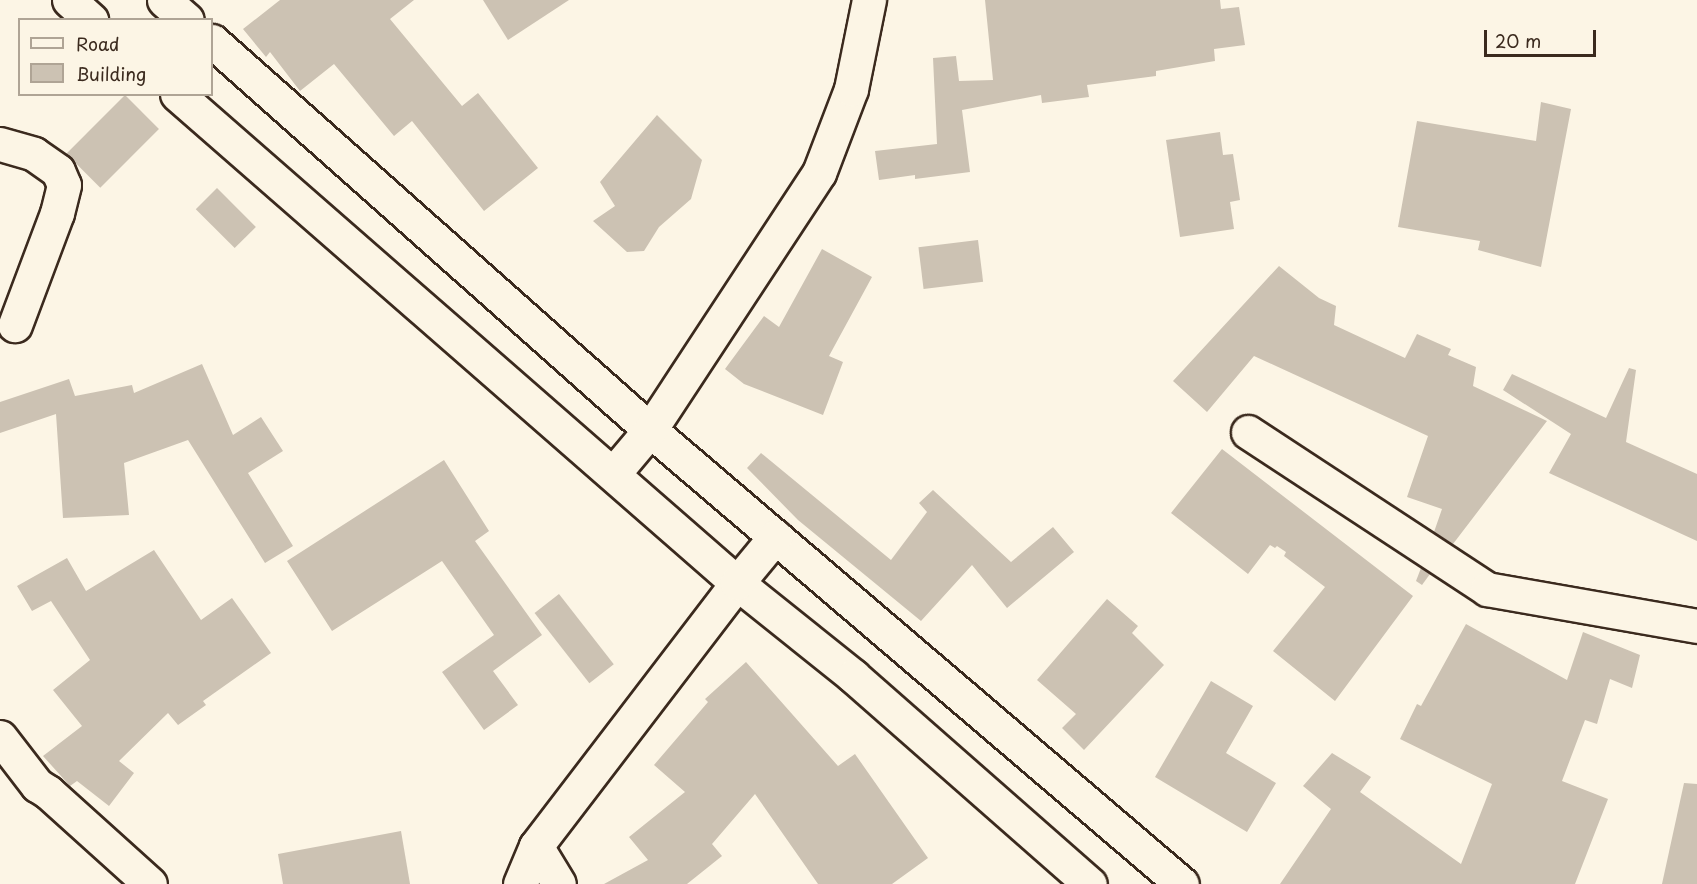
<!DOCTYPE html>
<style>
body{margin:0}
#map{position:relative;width:1697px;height:884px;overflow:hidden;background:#fcf5e5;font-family:"Playpen Sans",sans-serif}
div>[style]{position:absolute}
.building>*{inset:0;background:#ccc2b3;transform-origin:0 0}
.roads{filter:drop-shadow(2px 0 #3b2a1e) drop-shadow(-2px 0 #3b2a1e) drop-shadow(0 2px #3b2a1e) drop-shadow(0 -2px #3b2a1e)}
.minor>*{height:33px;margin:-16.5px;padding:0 16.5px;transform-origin:16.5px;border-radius:16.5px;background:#fcf5e5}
span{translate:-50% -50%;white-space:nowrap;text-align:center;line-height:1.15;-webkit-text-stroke:5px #fcf5e5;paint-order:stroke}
.legend{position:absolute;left:18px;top:18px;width:195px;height:78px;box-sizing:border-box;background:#fcf5e5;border:2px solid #afa495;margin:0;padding:8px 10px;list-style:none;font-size:18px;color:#3b2a1e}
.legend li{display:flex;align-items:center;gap:12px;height:30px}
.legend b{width:30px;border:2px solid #afa495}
.scale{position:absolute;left:1484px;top:30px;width:112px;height:27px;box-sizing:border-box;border:3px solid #3b2a1e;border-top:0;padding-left:8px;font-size:18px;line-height:21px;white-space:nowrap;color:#3b2a1e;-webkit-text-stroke:4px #fcf5e5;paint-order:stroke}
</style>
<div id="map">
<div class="building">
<i style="clip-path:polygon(280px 0,414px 0,390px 19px,462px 106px,478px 93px,538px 168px,484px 211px,412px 121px,394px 136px,334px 64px,300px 91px,270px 52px,266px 57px,243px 29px)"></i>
<i style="clip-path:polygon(483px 0,569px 0,508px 40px)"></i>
<i style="clip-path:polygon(985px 0,1220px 0,1221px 9px,1239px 7px,1245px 45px,1214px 49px,1215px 61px,1156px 71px,1156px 76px,1087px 85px,1089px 97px,1042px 103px,1041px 95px,962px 110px,970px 172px,915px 179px,915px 175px,879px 180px,875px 151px,937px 144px,933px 58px,956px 56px,959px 81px,993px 80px)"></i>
<i style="left:125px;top:95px;width:48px;height:83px;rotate:45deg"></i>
<i style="clip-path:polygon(1541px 102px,1571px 109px,1541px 267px,1478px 250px,1480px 241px,1398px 227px,1417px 121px,1536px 141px)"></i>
<i style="clip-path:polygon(657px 115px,702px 160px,691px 199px,659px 227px,644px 251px,627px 252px,593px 221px,615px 206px,600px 182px)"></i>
<i style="clip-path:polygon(1220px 132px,1223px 155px,1233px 154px,1240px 200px,1230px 202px,1234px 229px,1180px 237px,1166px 140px)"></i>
<i style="left:217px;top:188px;width:55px;height:30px;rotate:45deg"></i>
<i style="left:978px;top:240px;width:42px;height:60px;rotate:83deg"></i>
<i style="clip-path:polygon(822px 249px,872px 277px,829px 356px,843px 362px,823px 415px,744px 384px,725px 369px,764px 316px,779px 327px)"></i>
<i style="clip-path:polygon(1279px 266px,1319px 298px,1336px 306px,1334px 325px,1405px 358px,1417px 334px,1451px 349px,1448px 355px,1476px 367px,1473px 386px,1547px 421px,1453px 544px,1434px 532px,1442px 509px,1407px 497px,1428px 436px,1254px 356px,1207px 412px,1173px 381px)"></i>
<i style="clip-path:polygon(202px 364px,233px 435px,261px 417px,283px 451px,248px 473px,293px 546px,265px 563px,188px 440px,124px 463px,129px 515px,63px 518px,56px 414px,0 433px,0 402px,69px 379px,75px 396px,132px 385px,134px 393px)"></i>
<i style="clip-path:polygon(1629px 368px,1636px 370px,1626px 442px,1697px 474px,1697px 541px,1549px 473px,1571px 434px,1503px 390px,1512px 374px,1606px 418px)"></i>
<i style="clip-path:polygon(1222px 449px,1413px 596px,1335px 701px,1273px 651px,1325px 587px,1284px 556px,1286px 552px,1277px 546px,1275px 548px,1270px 545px,1248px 574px,1171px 513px)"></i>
<i style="clip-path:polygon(761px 453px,891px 560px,927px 512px,919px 503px,933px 490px,1011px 562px,1053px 527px,1074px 552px,1007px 608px,972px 565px,921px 621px,798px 520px,747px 468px)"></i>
<i style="clip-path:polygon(444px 460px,489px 531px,475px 541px,542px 635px,493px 671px,518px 705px,484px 730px,442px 672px,494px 635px,442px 561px,332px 631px,287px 561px)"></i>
<i style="clip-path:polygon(154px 550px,201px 620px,232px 598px,271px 653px,203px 701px,206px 705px,178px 725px,168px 713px,119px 761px,134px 773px,109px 806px,77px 781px,70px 786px,43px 756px,82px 726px,53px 690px,90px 660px,51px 601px,32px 611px,17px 586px,67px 558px,86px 591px)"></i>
<i style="clip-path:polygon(1421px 568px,1430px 574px,1422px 585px,1416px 581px)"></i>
<i style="left:559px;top:594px;width:89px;height:31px;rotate:52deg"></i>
<i style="clip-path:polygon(1107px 599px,1138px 626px,1132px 633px,1164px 665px,1084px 750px,1062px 728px,1076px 714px,1037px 680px)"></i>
<i style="clip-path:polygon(1466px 624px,1567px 680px,1583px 632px,1640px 655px,1632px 688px,1610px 679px,1597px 724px,1585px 720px,1562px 781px,1608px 799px,1575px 884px,1280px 884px,1331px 809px,1303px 786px,1332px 753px,1371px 777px,1360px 792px,1461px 864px,1492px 784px,1400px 739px,1417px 704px,1421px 706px)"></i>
<i style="clip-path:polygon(746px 662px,838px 766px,855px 754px,928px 858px,892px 884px,818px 884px,755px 794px,712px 844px,722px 856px,687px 884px,604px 884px,648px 860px,629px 837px,685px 792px,654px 765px,708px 702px,705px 699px)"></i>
<i style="clip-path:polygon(1211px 681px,1253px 706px,1226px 753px,1276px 783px,1247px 832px,1155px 777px)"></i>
<i style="clip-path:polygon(1684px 783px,1697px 784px,1697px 884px,1662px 884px)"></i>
<i style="clip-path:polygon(401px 831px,410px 884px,283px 884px,278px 854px)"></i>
</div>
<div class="roads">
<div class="minor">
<i style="left:69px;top:0;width:30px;rotate:42deg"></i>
<i style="left:164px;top:0;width:30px;rotate:41deg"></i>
<i style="left:212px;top:41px;width:586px;rotate:41.61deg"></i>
<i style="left:650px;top:430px;width:699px;rotate:40.48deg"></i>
<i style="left:177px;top:94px;width:743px;rotate:41.13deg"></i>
<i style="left:737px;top:583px;width:149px;rotate:38.7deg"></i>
<i style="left:853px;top:676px;width:315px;rotate:41.3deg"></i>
<i style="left:0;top:144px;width:35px;rotate:16deg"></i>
<i style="left:34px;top:154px;width:29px;rotate:35deg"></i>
<i style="left:58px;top:171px;width:15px;rotate:67deg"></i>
<i style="left:64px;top:185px;width:29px;rotate:104deg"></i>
<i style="left:57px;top:213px;width:120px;rotate:110.6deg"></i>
<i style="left:1248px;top:432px;width:286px;rotate:33.3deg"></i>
<i style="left:1487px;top:589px;width:213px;rotate:10deg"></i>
<i style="left:613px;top:474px;width:57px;rotate:-49.9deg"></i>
<i style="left:650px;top:430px;width:308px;rotate:-56.7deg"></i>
<i style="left:819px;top:173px;width:90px;rotate:-69.1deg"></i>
<i style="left:851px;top:89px;width:91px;rotate:-78.6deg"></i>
<i style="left:0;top:737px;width:61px;rotate:52.4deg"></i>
<i style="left:37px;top:785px;width:13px;rotate:32deg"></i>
<i style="left:48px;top:792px;width:137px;rotate:42deg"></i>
<i style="left:536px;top:846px;width:44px;rotate:58.8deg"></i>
<i style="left:520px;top:884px;width:41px;rotate:-67.2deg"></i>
<i style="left:536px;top:846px;width:331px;rotate:-52.6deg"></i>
<i style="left:737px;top:583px;width:60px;rotate:-50.4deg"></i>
</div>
</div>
<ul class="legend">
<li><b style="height:8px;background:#fcf5e5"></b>Road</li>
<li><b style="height:16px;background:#ccc2b3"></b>Building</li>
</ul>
<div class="scale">20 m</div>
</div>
